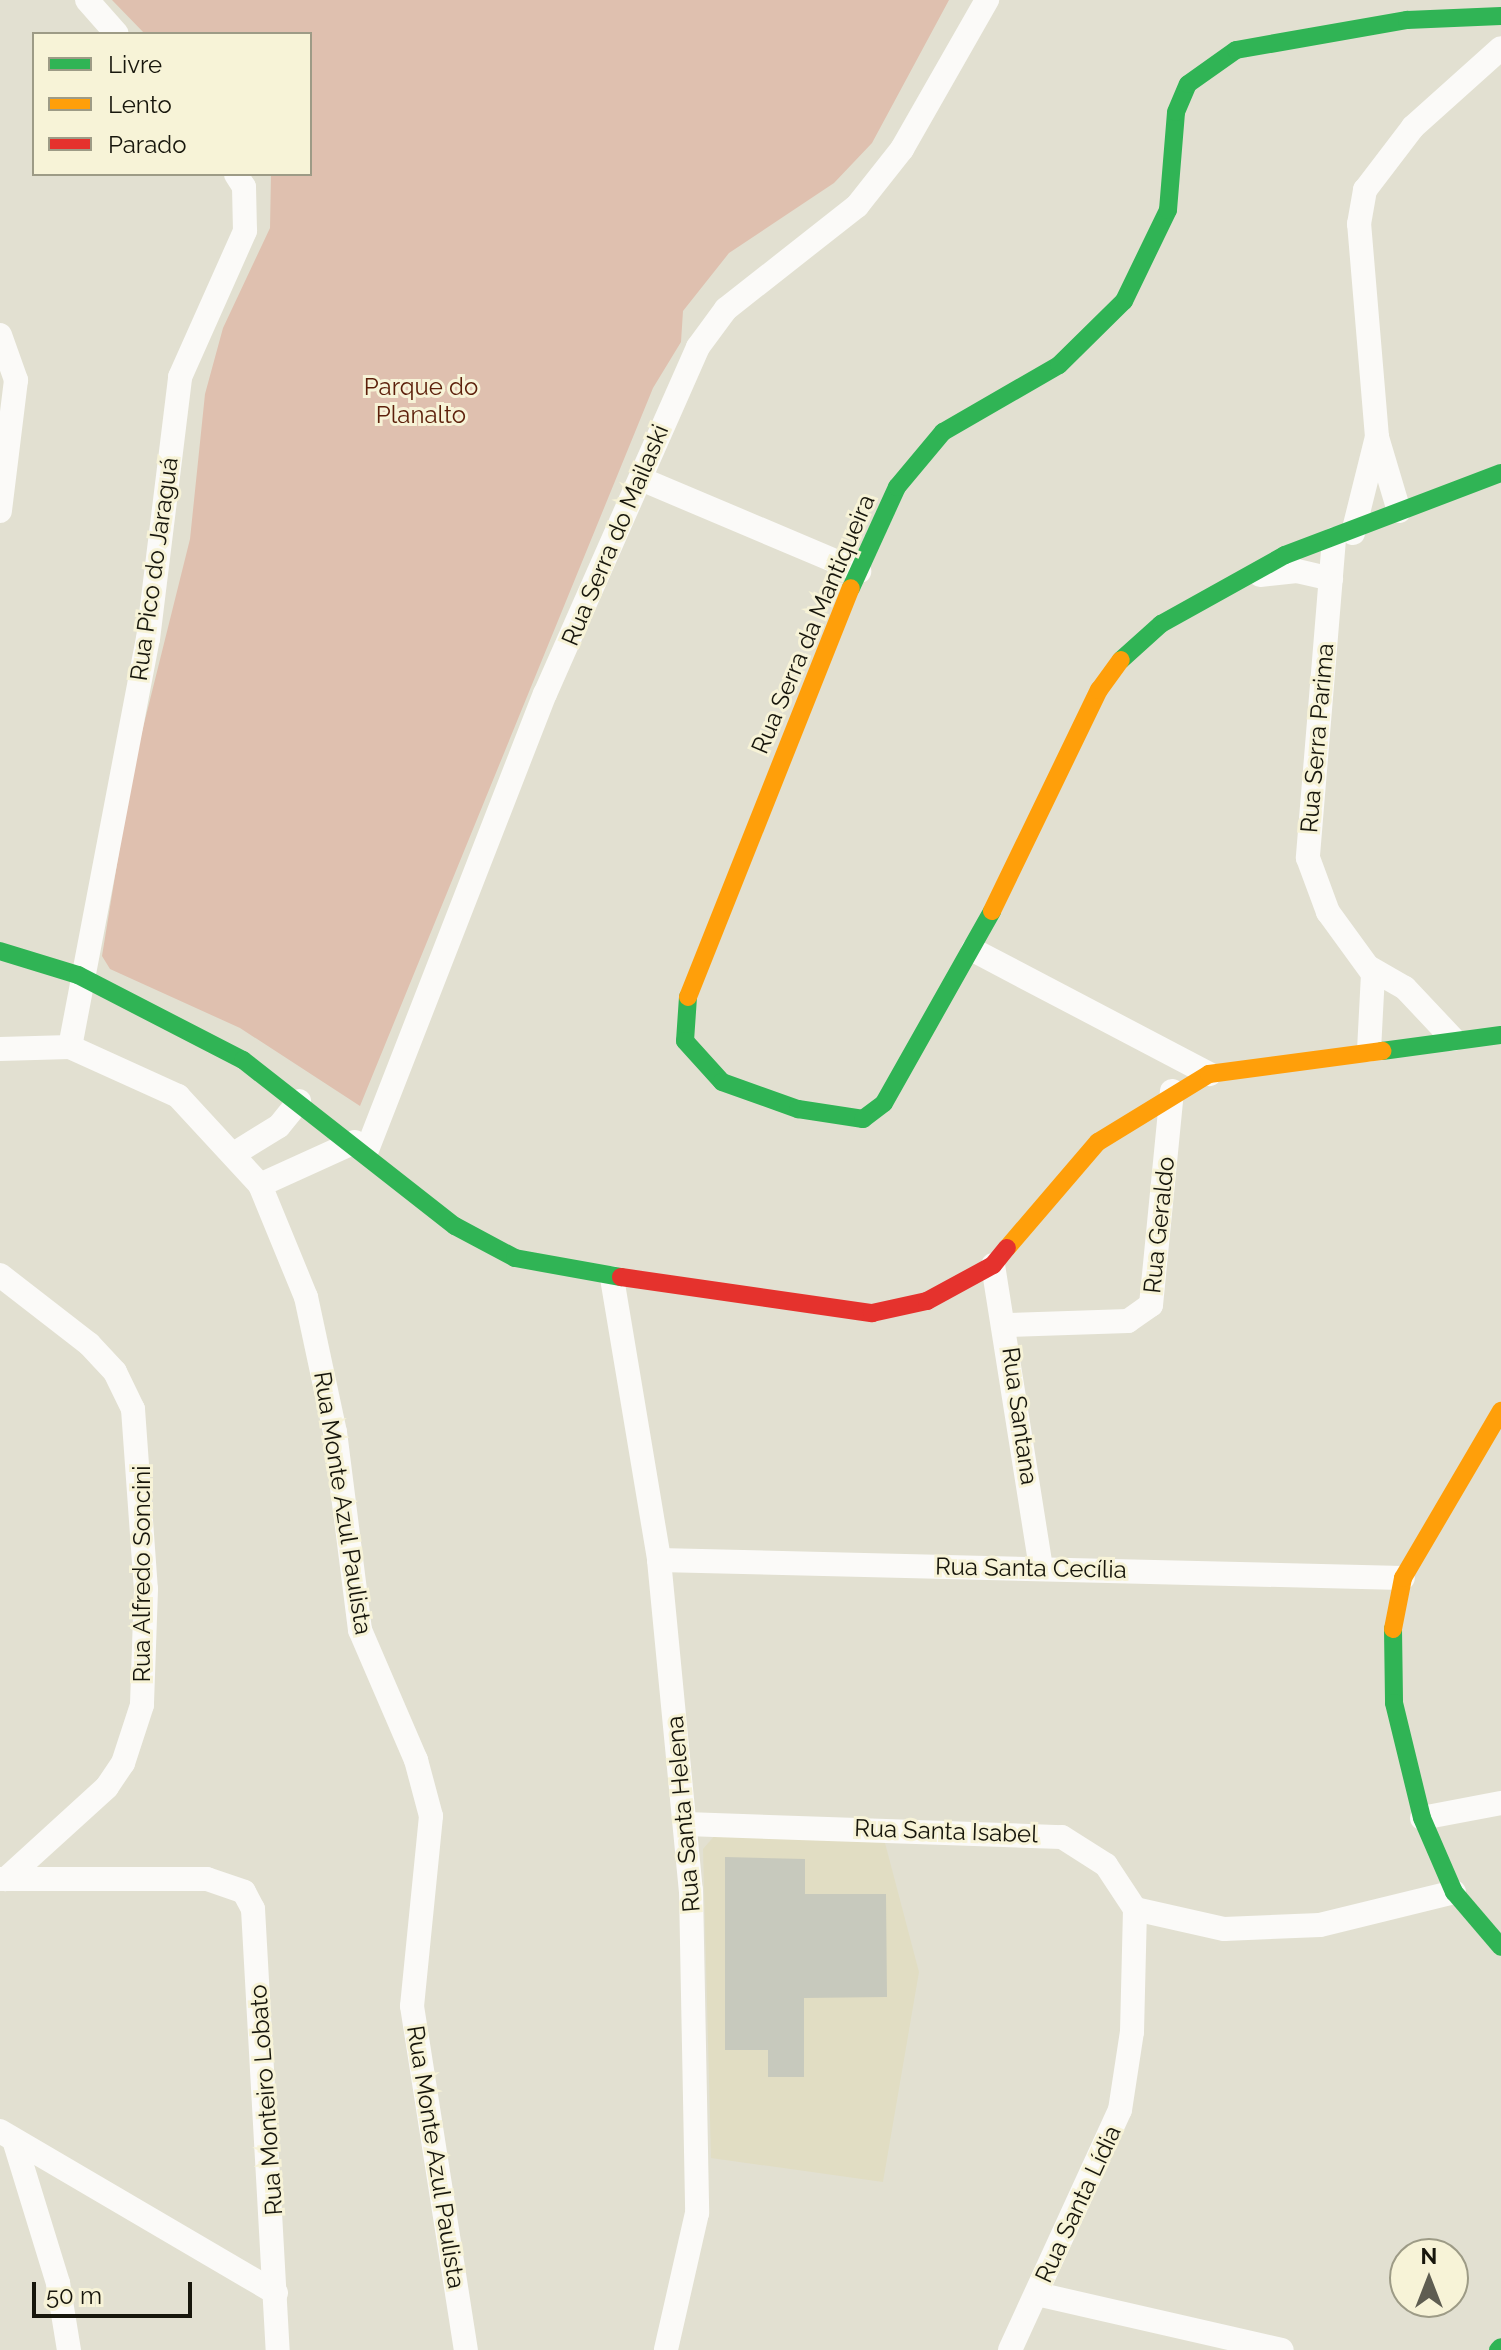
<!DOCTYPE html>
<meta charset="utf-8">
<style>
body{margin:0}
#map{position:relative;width:1501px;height:2350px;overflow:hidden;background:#e2e0d1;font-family:Raleway,sans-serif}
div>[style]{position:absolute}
.built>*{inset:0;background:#e1ddc3}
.green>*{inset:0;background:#dfc0af}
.building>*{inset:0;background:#c7c9bd}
.street>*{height:24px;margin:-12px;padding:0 12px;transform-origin:12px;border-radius:12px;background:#fbfaf8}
.fast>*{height:18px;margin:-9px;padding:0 9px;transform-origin:9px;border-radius:9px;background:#30b455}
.slow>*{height:18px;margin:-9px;padding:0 9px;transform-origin:9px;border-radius:9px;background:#ff9f0a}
.jam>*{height:18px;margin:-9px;padding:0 9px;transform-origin:9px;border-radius:9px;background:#e5322d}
span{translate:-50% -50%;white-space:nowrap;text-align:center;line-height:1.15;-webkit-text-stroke:6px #f7f3d7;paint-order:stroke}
.park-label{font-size:24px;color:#5c1f0a}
.street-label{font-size:24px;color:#17160c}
.legend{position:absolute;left:32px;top:32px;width:280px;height:144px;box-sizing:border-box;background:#f7f3d7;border:2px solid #9d9b86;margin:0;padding:10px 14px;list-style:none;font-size:24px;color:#17160c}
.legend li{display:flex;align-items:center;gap:16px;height:40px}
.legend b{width:40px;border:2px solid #9d9b86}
.north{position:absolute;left:1389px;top:2238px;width:80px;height:80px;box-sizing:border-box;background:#f7f3d7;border:2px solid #9d9b86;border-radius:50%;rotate:0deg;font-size:22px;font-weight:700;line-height:32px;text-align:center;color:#17160c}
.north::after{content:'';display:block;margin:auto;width:28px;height:36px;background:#5e5d51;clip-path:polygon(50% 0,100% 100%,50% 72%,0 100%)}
.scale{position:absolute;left:32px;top:2282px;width:160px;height:36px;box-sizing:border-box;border:4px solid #17160c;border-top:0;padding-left:10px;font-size:24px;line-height:28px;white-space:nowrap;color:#17160c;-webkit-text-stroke:6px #f7f3d7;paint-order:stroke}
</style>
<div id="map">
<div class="built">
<i style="clip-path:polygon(716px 1834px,884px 1839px,919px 1972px,883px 2182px,711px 2158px,703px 1849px)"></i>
</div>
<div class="green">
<i style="clip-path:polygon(112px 0,949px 0,872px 143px,834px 183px,729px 253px,683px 311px,681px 342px,653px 388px,360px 1106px,240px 1028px,110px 969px,102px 956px,132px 772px,190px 539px,205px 394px,223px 328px,270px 228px,271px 174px,310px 174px,310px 34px,145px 34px)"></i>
</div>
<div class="building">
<i style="clip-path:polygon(725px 1857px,805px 1859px,805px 1894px,886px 1894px,887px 1997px,804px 1998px,804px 2077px,768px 2077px,768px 2050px,725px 2050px)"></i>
</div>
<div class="street">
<i style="left:87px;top:0;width:45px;rotate:48.6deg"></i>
<i style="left:0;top:335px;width:48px;rotate:70.4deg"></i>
<i style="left:16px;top:380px;width:132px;rotate:97deg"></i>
<i style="left:641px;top:479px;width:237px;rotate:22.9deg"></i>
<i style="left:1399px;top:511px;width:77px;rotate:-106.6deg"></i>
<i style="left:1377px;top:437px;width:214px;rotate:-94.8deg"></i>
<i style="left:1359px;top:224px;width:35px;rotate:-80deg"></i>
<i style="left:1365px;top:190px;width:79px;rotate:-52.7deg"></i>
<i style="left:1413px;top:127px;width:118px;rotate:-41.9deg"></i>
<i style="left:1353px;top:533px;width:99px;rotate:-76deg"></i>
<i style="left:1334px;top:539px;width:320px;rotate:94.7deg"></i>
<i style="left:1308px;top:858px;width:58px;rotate:69.7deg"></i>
<i style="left:1328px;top:912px;width:77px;rotate:54deg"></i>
<i style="left:1373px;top:974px;width:76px;rotate:93deg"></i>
<i style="left:1260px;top:575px;width:37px;rotate:-6deg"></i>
<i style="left:1297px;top:571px;width:35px;rotate:13deg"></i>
<i style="left:973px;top:950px;width:267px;rotate:27.7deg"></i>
<i style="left:1370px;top:968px;width:40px;rotate:29.7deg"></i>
<i style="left:1405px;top:988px;width:70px;rotate:46.7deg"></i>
<i style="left:70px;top:1047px;width:415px;rotate:-79.2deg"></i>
<i style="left:148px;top:639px;width:264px;rotate:-83deg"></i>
<i style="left:180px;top:377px;width:160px;rotate:-66deg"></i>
<i style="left:245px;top:231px;width:44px;rotate:-91.3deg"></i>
<i style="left:244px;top:187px;width:15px;rotate:-122deg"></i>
<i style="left:0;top:1049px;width:70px;rotate:-1.6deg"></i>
<i style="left:70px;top:1047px;width:119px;rotate:24.4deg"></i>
<i style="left:178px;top:1096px;width:121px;rotate:47.3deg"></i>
<i style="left:260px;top:1185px;width:121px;rotate:67.7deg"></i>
<i style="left:306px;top:1297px;width:138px;rotate:77.9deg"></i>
<i style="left:335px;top:1432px;width:200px;rotate:82.8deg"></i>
<i style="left:360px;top:1630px;width:142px;rotate:66.7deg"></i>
<i style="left:416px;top:1760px;width:58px;rotate:75deg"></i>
<i style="left:431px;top:1816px;width:191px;rotate:95.7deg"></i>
<i style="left:412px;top:2006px;width:348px;rotate:81.1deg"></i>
<i style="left:367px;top:1150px;width:490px;rotate:-68.7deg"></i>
<i style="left:545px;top:694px;width:379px;rotate:-66.2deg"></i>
<i style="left:698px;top:347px;width:47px;rotate:-53.6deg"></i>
<i style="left:726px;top:309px;width:167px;rotate:-38.2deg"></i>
<i style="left:857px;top:206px;width:73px;rotate:-51.7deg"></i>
<i style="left:902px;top:149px;width:172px;rotate:-60.3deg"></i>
<i style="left:237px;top:1152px;width:49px;rotate:-31.8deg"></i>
<i style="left:279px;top:1126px;width:32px;rotate:-51deg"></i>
<i style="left:260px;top:1185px;width:104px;rotate:-24.4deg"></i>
<i style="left:993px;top:1265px;width:306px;rotate:81deg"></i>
<i style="left:0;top:1275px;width:113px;rotate:37.8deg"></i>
<i style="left:89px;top:1344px;width:38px;rotate:47deg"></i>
<i style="left:115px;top:1372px;width:41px;rotate:64.1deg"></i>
<i style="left:133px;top:1409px;width:180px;rotate:85.9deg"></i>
<i style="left:146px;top:1589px;width:116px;rotate:92deg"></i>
<i style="left:142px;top:1705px;width:61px;rotate:108.1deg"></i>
<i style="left:123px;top:1763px;width:29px;rotate:124deg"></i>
<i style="left:107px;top:1787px;width:137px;rotate:137.7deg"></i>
<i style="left:612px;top:1278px;width:286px;rotate:80.5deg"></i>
<i style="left:659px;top:1560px;width:332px;rotate:84.5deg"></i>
<i style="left:691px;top:1890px;width:323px;rotate:88.9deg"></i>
<i style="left:697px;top:2213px;width:140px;rotate:102.8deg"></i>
<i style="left:1007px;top:1325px;width:121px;rotate:-1.9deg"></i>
<i style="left:1128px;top:1321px;width:28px;rotate:-35deg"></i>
<i style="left:1151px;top:1305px;width:215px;rotate:-84.4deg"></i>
<i style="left:659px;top:1560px;width:744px;rotate:1.39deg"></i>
<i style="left:1422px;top:1818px;width:80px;rotate:-10.8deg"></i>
<i style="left:686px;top:1824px;width:376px;rotate:2deg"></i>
<i style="left:1062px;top:1837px;width:52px;rotate:32.5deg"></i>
<i style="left:1106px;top:1865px;width:53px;rotate:56.6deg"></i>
<i style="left:1135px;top:1909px;width:91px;rotate:12.7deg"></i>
<i style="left:1224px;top:1929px;width:96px;rotate:-2.4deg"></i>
<i style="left:1320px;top:1925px;width:138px;rotate:-13.8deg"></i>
<i style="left:0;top:1879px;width:207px"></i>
<i style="left:207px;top:1879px;width:39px;rotate:19deg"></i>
<i style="left:244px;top:1892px;width:19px;rotate:62deg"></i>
<i style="left:253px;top:1909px;width:442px;rotate:86.8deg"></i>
<i style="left:0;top:2131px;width:320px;rotate:30.4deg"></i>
<i style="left:14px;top:2140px;width:150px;rotate:72.9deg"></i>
<i style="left:58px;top:2283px;width:68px;rotate:80.7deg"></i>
<i style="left:1037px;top:2294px;width:251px;rotate:12.9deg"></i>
<i style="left:1010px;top:2350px;width:264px;rotate:-65.4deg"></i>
<i style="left:1120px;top:2110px;width:79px;rotate:-81.3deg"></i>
<i style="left:1132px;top:2032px;width:123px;rotate:-88.6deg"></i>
</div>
<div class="fast">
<i style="left:851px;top:588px;width:111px;rotate:-65.5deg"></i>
<i style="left:897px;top:487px;width:72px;rotate:-50.1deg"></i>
<i style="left:943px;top:432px;width:134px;rotate:-30deg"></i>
<i style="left:1059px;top:365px;width:91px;rotate:-44.6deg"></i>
<i style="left:1124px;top:301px;width:101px;rotate:-64.2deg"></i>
<i style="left:1168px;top:210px;width:98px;rotate:-85.3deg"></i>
<i style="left:1176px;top:112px;width:30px;rotate:-67deg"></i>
<i style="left:1188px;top:84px;width:59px;rotate:-35.3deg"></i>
<i style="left:1236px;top:50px;width:174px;rotate:-10deg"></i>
<i style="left:1407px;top:20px;width:94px;rotate:-2.4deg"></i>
<i style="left:1121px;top:660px;width:54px;rotate:-42deg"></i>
<i style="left:1161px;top:624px;width:142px;rotate:-29.1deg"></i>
<i style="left:1285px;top:555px;width:231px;rotate:-20.8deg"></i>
<i style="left:0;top:951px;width:82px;rotate:17.1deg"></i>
<i style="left:78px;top:975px;width:186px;rotate:27.3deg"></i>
<i style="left:243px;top:1060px;width:269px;rotate:38.1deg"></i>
<i style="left:455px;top:1226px;width:68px;rotate:28.1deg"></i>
<i style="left:515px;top:1258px;width:108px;rotate:10.2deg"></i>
<i style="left:688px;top:997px;width:44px;rotate:93.9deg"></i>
<i style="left:685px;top:1041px;width:55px;rotate:47.9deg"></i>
<i style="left:722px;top:1082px;width:81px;rotate:19.6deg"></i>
<i style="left:798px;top:1109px;width:66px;rotate:8.7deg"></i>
<i style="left:863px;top:1119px;width:26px;rotate:-37deg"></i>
<i style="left:884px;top:1103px;width:220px;rotate:-60.6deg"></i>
<i style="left:1382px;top:1051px;width:120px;rotate:-7.7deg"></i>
<i style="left:1393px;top:1629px;width:74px;rotate:89.2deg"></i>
<i style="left:1394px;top:1703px;width:118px;rotate:76.3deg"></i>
<i style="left:1422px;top:1818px;width:81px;rotate:66.6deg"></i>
<i style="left:1454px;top:1892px;width:72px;rotate:49.5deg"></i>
<i style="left:1498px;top:2350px;width:4px;rotate:-45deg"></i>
</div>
<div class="slow">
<i style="left:992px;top:911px;width:246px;rotate:-64.2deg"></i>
<i style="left:1099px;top:690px;width:37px;rotate:-54deg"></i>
<i style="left:688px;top:997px;width:440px;rotate:-68.3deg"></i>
<i style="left:1007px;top:1248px;width:140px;rotate:-49.4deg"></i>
<i style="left:1098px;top:1142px;width:130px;rotate:-31.5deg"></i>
<i style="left:1209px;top:1074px;width:175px;rotate:-7.6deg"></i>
<i style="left:1393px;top:1629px;width:52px;rotate:-78.9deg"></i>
<i style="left:1403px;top:1578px;width:194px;rotate:-59.6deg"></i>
</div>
<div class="jam">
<i style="left:621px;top:1277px;width:254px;rotate:8.2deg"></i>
<i style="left:872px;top:1313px;width:56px;rotate:-12.3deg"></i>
<i style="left:927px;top:1301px;width:75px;rotate:-28.6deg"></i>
<i style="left:993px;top:1265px;width:22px;rotate:-51deg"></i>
</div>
<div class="park-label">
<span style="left:421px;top:401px">Parque do<br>Planalto</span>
</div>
<div class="street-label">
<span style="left:615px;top:535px;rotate:-67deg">Rua Serra do Mailaski</span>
<span style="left:154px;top:569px;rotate:-82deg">Rua Pico do Jaraguá</span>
<span style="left:813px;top:624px;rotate:-67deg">Rua Serra da Mantiqueira</span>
<span style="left:1317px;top:738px;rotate:-85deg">Rua Serra Parima</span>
<span style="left:1159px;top:1225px;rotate:-84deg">Rua Geraldo</span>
<span style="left:1020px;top:1416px;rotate:82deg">Rua Santana</span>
<span style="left:343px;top:1503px;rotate:81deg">Rua Monte Azul Paulista</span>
<span style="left:1031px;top:1568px;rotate:1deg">Rua Santa Cecília</span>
<span style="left:142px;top:1574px;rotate:-90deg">Rua Alfredo Soncini</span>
<span style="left:683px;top:1814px;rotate:-95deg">Rua Santa Helena</span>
<span style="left:946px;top:1831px;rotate:2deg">Rua Santa Isabel</span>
<span style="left:266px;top:2100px;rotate:-94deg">Rua Monteiro Lobato</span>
<span style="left:436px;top:2157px;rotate:81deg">Rua Monte Azul Paulista</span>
<span style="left:1078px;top:2204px;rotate:-65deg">Rua Santa Lídia</span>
</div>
<ul class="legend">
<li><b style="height:10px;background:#30b455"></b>Livre</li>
<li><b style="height:10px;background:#ff9f0a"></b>Lento</li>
<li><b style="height:10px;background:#e5322d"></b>Parado</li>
</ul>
<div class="north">N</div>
<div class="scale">50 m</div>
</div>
